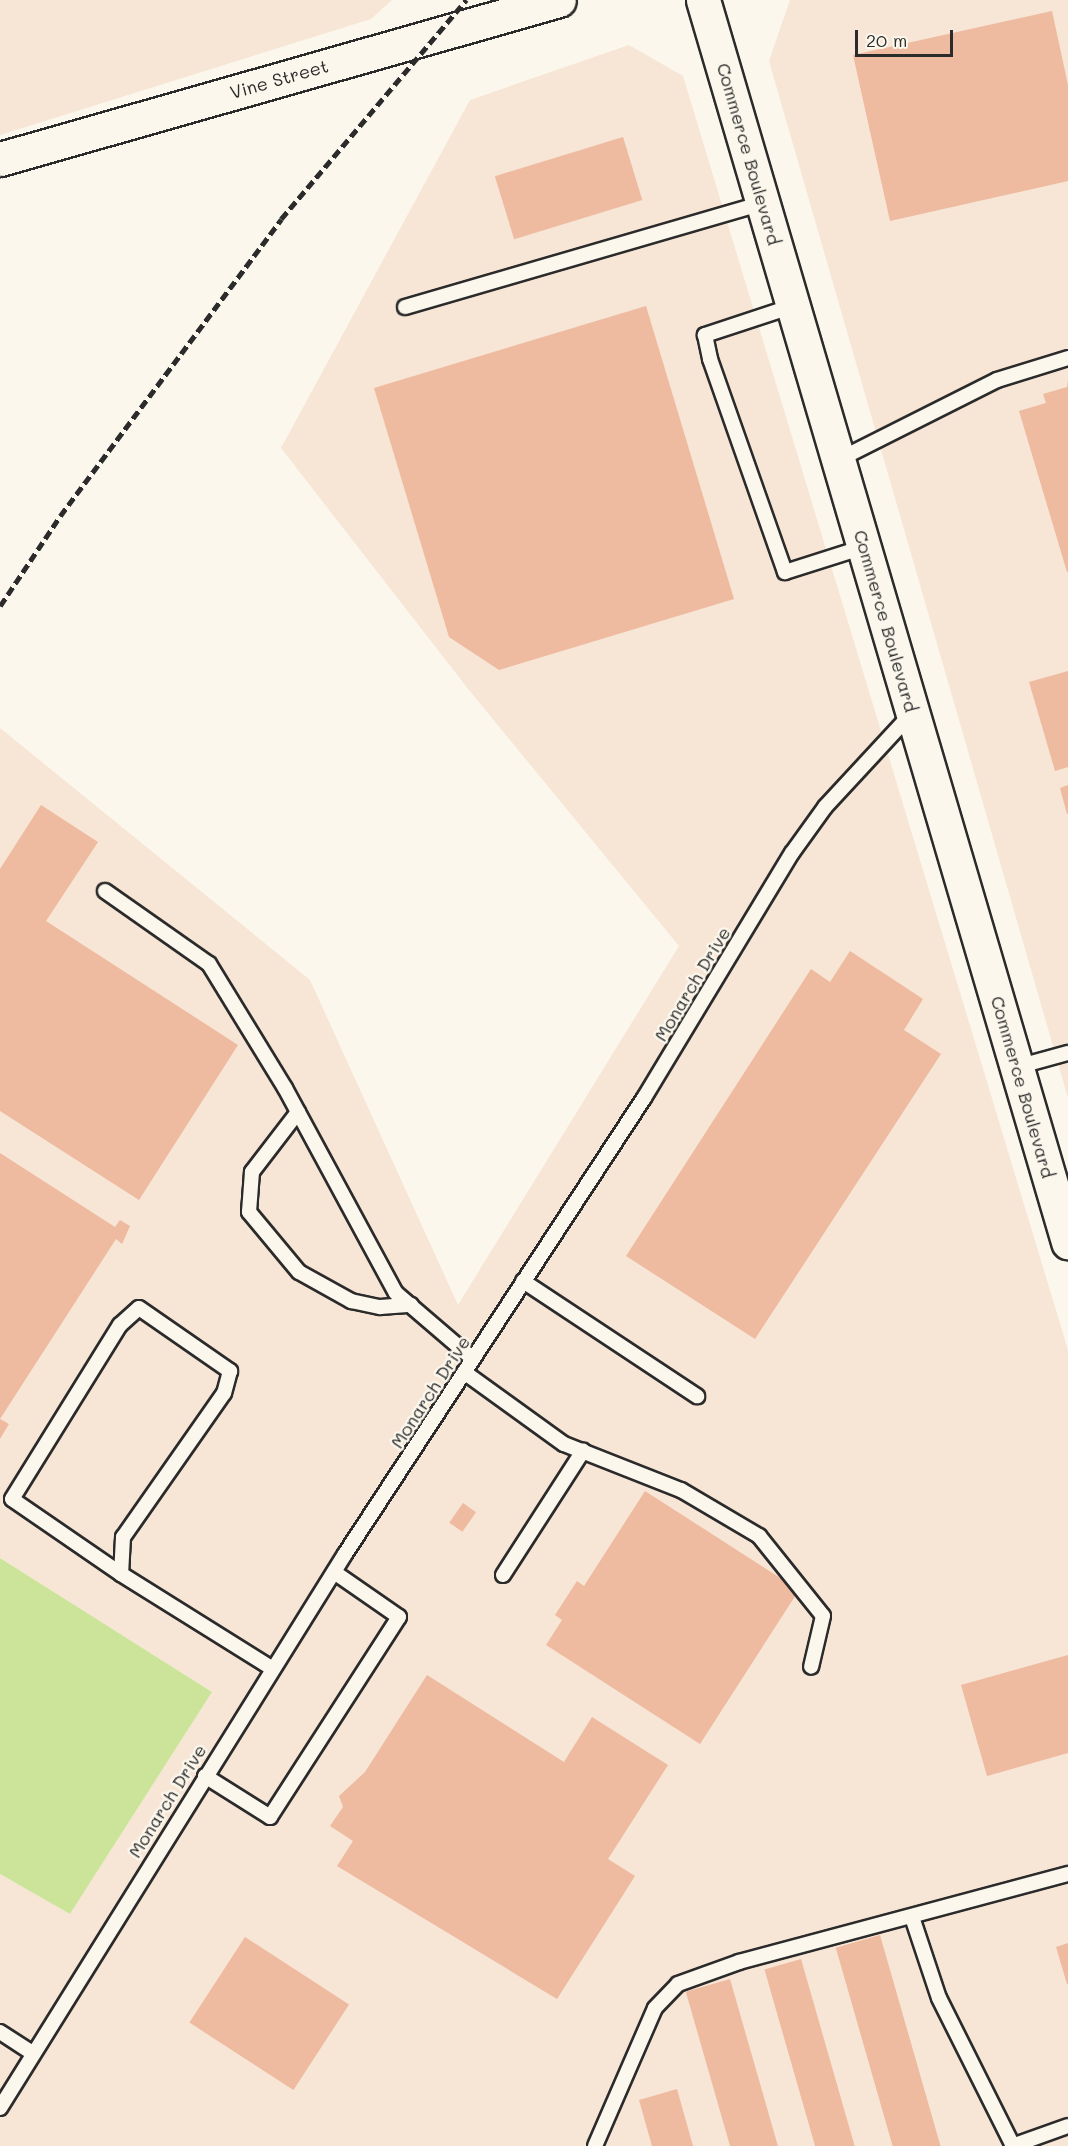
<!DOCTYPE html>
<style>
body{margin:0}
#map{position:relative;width:1068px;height:2146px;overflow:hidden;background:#fbf7ec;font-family:Mali,sans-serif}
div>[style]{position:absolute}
.built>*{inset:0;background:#f7e5d5}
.green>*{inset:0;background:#cce49a}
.building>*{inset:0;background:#eebaa0;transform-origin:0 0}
.roads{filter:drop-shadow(2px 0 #2b2b2b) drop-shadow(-2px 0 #2b2b2b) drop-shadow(0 2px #2b2b2b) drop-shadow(0 -2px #2b2b2b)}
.lane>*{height:14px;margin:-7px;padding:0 7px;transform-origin:7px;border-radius:7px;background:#fbf7ec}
.secondary>*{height:33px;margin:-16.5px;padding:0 16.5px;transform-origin:16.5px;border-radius:16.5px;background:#fbf7ec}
.rail>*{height:4.5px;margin-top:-2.25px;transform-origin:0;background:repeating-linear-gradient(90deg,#2b2b2b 0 9px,transparent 0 13.5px)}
span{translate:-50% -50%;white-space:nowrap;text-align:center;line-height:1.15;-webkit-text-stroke:5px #fbf7ec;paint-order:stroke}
.street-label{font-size:18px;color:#2b2b2b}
.scale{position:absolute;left:855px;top:30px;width:98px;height:27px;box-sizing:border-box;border:3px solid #2b2b2b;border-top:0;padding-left:8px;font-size:18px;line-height:21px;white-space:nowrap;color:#2b2b2b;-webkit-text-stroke:4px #fbf7ec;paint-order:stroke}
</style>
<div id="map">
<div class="built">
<i style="clip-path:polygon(0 0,392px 0,371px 19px,0 135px)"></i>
<i style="clip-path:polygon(790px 0,1068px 0,1068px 1098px,769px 61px)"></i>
<i style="clip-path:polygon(629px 45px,683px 76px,1068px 1350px,1068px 2146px,0 2146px,0 1874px,70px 1914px,212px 1692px,0 1558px,0 728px,310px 980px,458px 1305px,679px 946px,469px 690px,281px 448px,470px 100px)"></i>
</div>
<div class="green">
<i style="clip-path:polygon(0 1558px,212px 1692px,70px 1914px,0 1874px)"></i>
</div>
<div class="building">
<i style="clip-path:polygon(1052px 11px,1068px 85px,1068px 181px,890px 221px,853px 55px)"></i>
<i style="left:623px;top:137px;width:66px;height:134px;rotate:73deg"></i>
<i style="clip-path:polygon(646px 306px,734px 599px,499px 670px,449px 637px,374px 388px)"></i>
<i style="clip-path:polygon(1068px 380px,1068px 572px,1067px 572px,1019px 411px,1046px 403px,1043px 394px,1067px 387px)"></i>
<i style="clip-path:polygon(1068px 671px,1068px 767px,1055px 771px,1029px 682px)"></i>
<i style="clip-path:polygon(1068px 785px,1068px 814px,1067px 814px,1060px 788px)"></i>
<i style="clip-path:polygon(41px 805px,98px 842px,46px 921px,238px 1045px,139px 1200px,0 1111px,0 869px)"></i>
<i style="clip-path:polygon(850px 951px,923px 999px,904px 1030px,941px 1054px,755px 1339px,626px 1256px,811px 969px,830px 982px)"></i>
<i style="clip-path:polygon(0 1153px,115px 1227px,120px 1220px,130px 1226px,122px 1244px,116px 1239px,0 1419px,9px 1424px,0 1439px)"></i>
<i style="clip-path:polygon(645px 1491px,799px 1590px,700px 1744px,546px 1645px,562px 1620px,555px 1615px,577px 1581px,584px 1586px)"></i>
<i style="left:463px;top:1503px;width:16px;height:24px;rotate:35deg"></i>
<i style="clip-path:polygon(1068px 1655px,1068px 1753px,987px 1776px,961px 1685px)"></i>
<i style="clip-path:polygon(427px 1675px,564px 1762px,592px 1717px,668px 1765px,608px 1859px,635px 1876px,557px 1999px,337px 1866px,353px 1841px,330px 1826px,343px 1807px,339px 1796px,365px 1772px)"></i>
<i style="left:880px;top:1935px;width:220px;height:46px;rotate:74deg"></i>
<i style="left:245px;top:1937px;width:124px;height:102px;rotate:33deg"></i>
<i style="clip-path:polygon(1068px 1943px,1068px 1984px,1067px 1984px,1056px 1947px)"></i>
<i style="left:801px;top:1959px;width:195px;height:38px;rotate:74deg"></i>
<i style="left:730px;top:1979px;width:174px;height:46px;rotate:74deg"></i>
<i style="clip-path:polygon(677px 2089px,693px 2146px,652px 2146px,639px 2100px)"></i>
</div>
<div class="roads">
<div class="lane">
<i style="left:793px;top:306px;width:93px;rotate:161.8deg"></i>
<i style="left:705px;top:335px;width:25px;rotate:78deg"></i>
<i style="left:710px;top:359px;width:226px;rotate:70.6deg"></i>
<i style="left:785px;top:572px;width:83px;rotate:-17.6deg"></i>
<i style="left:405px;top:307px;width:373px;rotate:-16.2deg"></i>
<i style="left:838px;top:460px;width:178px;rotate:-26.7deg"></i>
<i style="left:997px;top:380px;width:74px;rotate:-17.2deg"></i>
<i style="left:105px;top:891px;width:127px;rotate:35.1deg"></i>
<i style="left:209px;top:964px;width:145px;rotate:58.5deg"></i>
<i style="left:285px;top:1088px;width:233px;rotate:61.6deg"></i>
<i style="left:396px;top:1293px;width:101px;rotate:40.6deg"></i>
<i style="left:1017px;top:1067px;width:53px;rotate:-15.4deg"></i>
<i style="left:298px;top:1112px;width:76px;rotate:127.5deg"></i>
<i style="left:252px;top:1172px;width:40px;rotate:94.3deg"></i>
<i style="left:249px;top:1212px;width:78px;rotate:50.2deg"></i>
<i style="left:299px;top:1272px;width:60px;rotate:29.1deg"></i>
<i style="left:351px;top:1301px;width:30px;rotate:12deg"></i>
<i style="left:380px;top:1307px;width:31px;rotate:-4deg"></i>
<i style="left:523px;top:1281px;width:209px;rotate:33.5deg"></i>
<i style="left:464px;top:1372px;width:123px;rotate:35.8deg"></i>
<i style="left:564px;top:1444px;width:126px;rotate:21.5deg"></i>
<i style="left:681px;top:1490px;width:91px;rotate:30.5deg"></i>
<i style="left:759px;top:1536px;width:102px;rotate:51.3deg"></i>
<i style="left:823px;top:1616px;width:52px;rotate:103.2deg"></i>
<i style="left:121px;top:1574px;width:132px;rotate:-145.5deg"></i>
<i style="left:12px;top:1499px;width:205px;rotate:-58.2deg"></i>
<i style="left:120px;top:1325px;width:25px;rotate:-42deg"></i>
<i style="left:139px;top:1308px;width:111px;rotate:34.7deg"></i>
<i style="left:230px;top:1371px;width:23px;rotate:105deg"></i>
<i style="left:224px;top:1393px;width:176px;rotate:125deg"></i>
<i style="left:123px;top:1537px;width:37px;rotate:93deg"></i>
<i style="left:121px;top:1574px;width:179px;rotate:32deg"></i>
<i style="left:503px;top:1575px;width:148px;rotate:-57.2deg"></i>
<i style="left:205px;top:1776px;width:77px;rotate:32.2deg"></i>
<i style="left:270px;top:1817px;width:238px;rotate:-57.2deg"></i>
<i style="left:399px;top:1617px;width:79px;rotate:-145.3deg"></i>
<i style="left:912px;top:1917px;width:85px;rotate:71.6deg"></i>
<i style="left:939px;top:1998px;width:165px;rotate:63.4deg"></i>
<i style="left:0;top:2032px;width:38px;rotate:33deg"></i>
<i style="left:0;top:2108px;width:653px;rotate:-58.09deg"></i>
<i style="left:345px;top:1554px;width:545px;rotate:-56.75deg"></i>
<i style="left:644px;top:1098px;width:286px;rotate:-58.9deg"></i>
<i style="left:792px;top:853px;width:57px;rotate:-54.3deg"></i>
<i style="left:825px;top:807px;width:127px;rotate:-47.2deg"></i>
<i style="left:595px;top:2146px;width:150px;rotate:-66.5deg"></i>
<i style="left:655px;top:2008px;width:33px;rotate:-46deg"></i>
<i style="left:678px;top:1984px;width:65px;rotate:-19.8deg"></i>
<i style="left:739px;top:1962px;width:341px;rotate:-15deg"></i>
<i style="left:1012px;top:2146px;width:59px;rotate:-19.7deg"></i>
</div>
<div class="secondary">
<i style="left:703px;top:0;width:1295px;rotate:73.62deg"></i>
<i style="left:0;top:159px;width:581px;rotate:-15.88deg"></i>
</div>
</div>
<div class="rail">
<i style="left:0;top:606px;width:108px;rotate:-56.3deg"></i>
<i style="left:60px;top:516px;width:370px;rotate:-53.3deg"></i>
<i style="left:281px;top:219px;width:287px;rotate:-49.8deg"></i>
</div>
<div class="street-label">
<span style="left:279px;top:79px;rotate:-16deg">Vine Street</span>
<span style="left:749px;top:154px;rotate:74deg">Commerce Boulevard</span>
<span style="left:886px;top:621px;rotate:74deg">Commerce Boulevard</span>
<span style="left:692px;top:984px;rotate:-59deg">Monarch Drive</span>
<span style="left:1023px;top:1087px;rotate:74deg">Commerce Boulevard</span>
<span style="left:430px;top:1392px;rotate:-57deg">Monarch Drive</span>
<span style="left:167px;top:1801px;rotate:-58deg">Monarch Drive</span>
</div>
<div class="scale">20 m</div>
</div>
